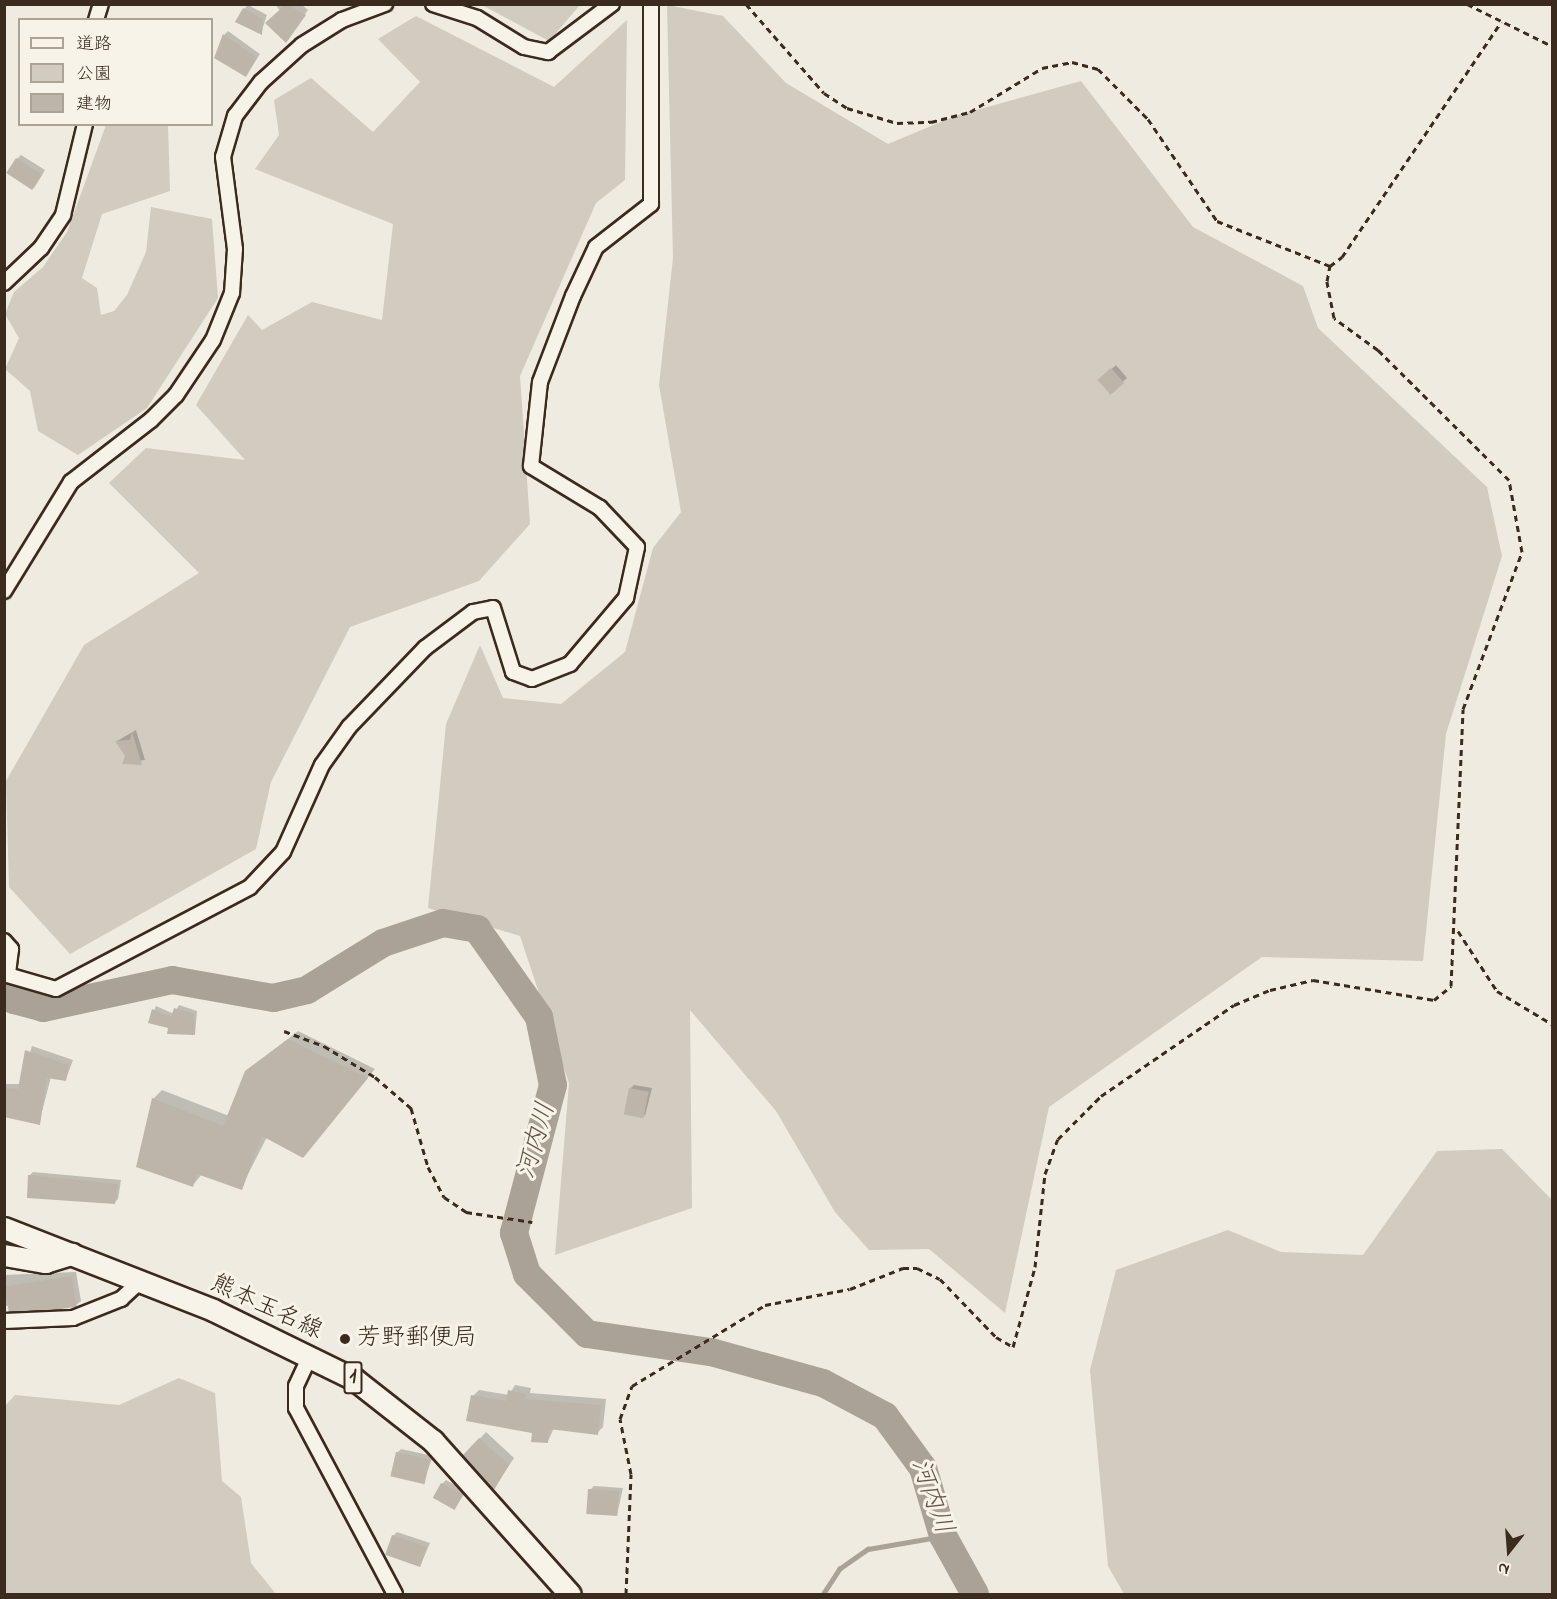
<!DOCTYPE html>
<meta charset="utf-8">
<style>
body{margin:0}
#map{position:relative;width:1557px;height:1599px;overflow:hidden;background:#efebe0;font-family:"Indie Flower","Klee One",sans-serif}
div>[style]{position:absolute}
.green>*{inset:0;background:#d1cbc0}
.shadow>*{inset:0;background:#0003}
.stream>*{height:4.5px;margin:-2.25px;padding:0 2.25px;transform-origin:2.25px;border-radius:2.25px;background:#aaa296}
.river>*{height:28px;margin:-14px;padding:0 14px;transform-origin:14px;border-radius:14px;background:#aaa296}
.building>*{inset:0;background:#bdb5aa;transform-origin:0 0}
.path>*{height:3px;margin-top:-1.5px;transform-origin:0;background:repeating-linear-gradient(90deg,#3b2a1e 0 6px,transparent 0 10.5px)}
.roads{filter:drop-shadow(2px 0 #3b2a1e) drop-shadow(-2px 0 #3b2a1e) drop-shadow(0 2px #3b2a1e) drop-shadow(0 -2px #3b2a1e)}
.street>*{height:14px;margin:-7px;padding:0 7px;transform-origin:7px;border-radius:7px;background:#f7f3e8}
.primary>*{height:21px;margin:-10.5px;padding:0 10.5px;transform-origin:10.5px;border-radius:10.5px;background:#f7f3e8}
.dots>*{width:16px;height:16px;translate:-50% -50%;box-sizing:border-box;border:3px solid #f7f3e8;border-radius:50%}
span{translate:-50% -50%;white-space:nowrap;text-align:center;line-height:1.15;-webkit-text-stroke:6px #f7f3e8;paint-order:stroke}
.shield-label span{padding:2px 4px;background:#f7f3e8;border:2px solid;border-radius:4px;-webkit-text-stroke-width:0}
.shield-label{font-size:22px;color:#3b2a1e;font-weight:700}
.street-label{font-size:24px;color:#3b2a1e}
.poi-label{font-size:24px;color:#3b2a1e}
.left{translate:0 -50%;text-align:left}
.water-label{font-size:26px;color:#625448;font-style:italic}
.frame{position:absolute;inset:0;border:6px solid #3b2a1e;pointer-events:none}
.legend{position:absolute;left:18px;top:18px;width:195px;height:108px;box-sizing:border-box;background:#f7f3e8;border:2px solid #aca397;margin:0;padding:8px 10px;list-style:none;font-size:18px;color:#3b2a1e}
.legend li{display:flex;align-items:center;gap:12px;height:30px}
.legend b{width:30px;border:2px solid #aca397}
.north{position:absolute;left:1479px;top:1521px;width:60px;height:60px;-webkit-text-stroke:4px #f7f3e8;paint-order:stroke;rotate:197deg;font-size:16px;font-weight:700;line-height:24px;text-align:center;color:#3b2a1e}
.north::after{content:'';display:block;margin:auto;width:21px;height:27px;background:#3b2a1e;clip-path:polygon(50% 0,100% 100%,50% 72%,0 100%)}
</style>
<div id="map">
<div class="green">
<i style="clip-path:polygon(482px 5px,580px 5px,549px 41px)"></i>
<i style="clip-path:polygon(667px 5px,723px 16px,786px 83px,888px 144px,955px 116px,1081px 81px,1193px 227px,1303px 286px,1318px 328px,1487px 487px,1502px 556px,1446px 734px,1423px 961px,1262px 957px,1049px 1107px,1005px 1313px,929px 1249px,869px 1250px,835px 1212px,776px 1111px,690px 1010px,692px 1208px,555px 1255px,569px 1083px,520px 936px,428px 908px,446px 724px,480px 645px,503px 698px,561px 704px,625px 652px,653px 548px,681px 512px,659px 385px,673px 258px)"></i>
<i style="clip-path:polygon(416px 16px,554px 87px,627px 20px,625px 180px,596px 203px,520px 376px,530px 524px,479px 581px,350px 627px,271px 782px,256px 849px,70px 954px,9px 887px,6px 781px,84px 645px,199px 573px,109px 483px,146px 448px,245px 460px,196px 405px,248px 315px,262px 330px,312px 302px,382px 320px,393px 224px,255px 169px,279px 135px,274px 100px,311px 78px,373px 132px,420px 82px,378px 39px)"></i>
<i style="clip-path:polygon(106px 125px,168px 125px,170px 191px,102px 214px,82px 278px,97px 288px,101px 315px,114px 311px,127px 295px,146px 252px,151px 207px,212px 219px,218px 298px,147px 408px,78px 455px,38px 431px,30px 391px,5px 369px,19px 338px,5px 314px,14px 292px,43px 267px,67px 232px)"></i>
<i style="clip-path:polygon(1502px 1149px,1552px 1200px,1552px 1594px,1124px 1594px,1108px 1566px,1090px 1370px,1116px 1270px,1228px 1230px,1281px 1252px,1363px 1255px,1437px 1151px)"></i>
<i style="clip-path:polygon(179px 1378px,215px 1393px,222px 1481px,241px 1497px,251px 1563px,276px 1594px,5px 1594px,5px 1406px,15px 1395px,119px 1405px)"></i>
</div>
<div class="shadow">
<i style="clip-path:polygon(275px 4px,301px 4px,308px 10px,294px 29px)"></i>
<i style="clip-path:polygon(248px 5px,267px 15px,261px 33px,244px 9px)"></i>
<i style="clip-path:polygon(228px 31px,260px 54px,246px 75px,224px 35px)"></i>
<i style="clip-path:polygon(21px 155px,45px 170px,34px 188px,17px 159px)"></i>
<i style="clip-path:polygon(1116px 365px,1127px 378px,1110px 393px,1103px 377px)"></i>
<i style="clip-path:polygon(136px 730px,145px 760px,124px 763px,126px 755px,117px 741px)"></i>
<i style="clip-path:polygon(179px 1005px,197px 1011px,195px 1034px,149px 1022px,156px 1006px,174px 1014px)"></i>
<i style="clip-path:polygon(298px 1031px,375px 1069px,303px 1156px,267px 1137px,241px 1188px,202px 1174px,193px 1185px,153px 1099px,162px 1090px,229px 1116px,246px 1072px)"></i>
<i style="clip-path:polygon(32px 1046px,73px 1060px,66px 1079px,51px 1077px,39px 1123px,4px 1115px,4px 1084px,21px 1084px)"></i>
<i style="clip-path:polygon(634px 1085px,652px 1088px,645px 1116px,630px 1089px)"></i>
<i style="clip-path:polygon(33px 1172px,121px 1180px,118px 1199px,114px 1203px,29px 1176px)"></i>
<i style="clip-path:polygon(76px 1272px,81px 1301px,76px 1305px,4px 1306px,4px 1275px)"></i>
<i style="clip-path:polygon(515px 1385px,531px 1388px,530px 1393px,606px 1399px,603px 1427px,597px 1433px,554px 1428px,548px 1441px,473px 1396px,479px 1390px,509px 1395px)"></i>
<i style="clip-path:polygon(486px 1432px,514px 1458px,494px 1488px,465px 1455px)"></i>
<i style="clip-path:polygon(401px 1449px,433px 1456px,424px 1480px,397px 1453px)"></i>
<i style="clip-path:polygon(446px 1480px,466px 1491px,455px 1508px,442px 1484px)"></i>
<i style="clip-path:polygon(594px 1486px,623px 1488px,617px 1515px,590px 1490px)"></i>
<i style="clip-path:polygon(397px 1532px,430px 1543px,421px 1564px,393px 1536px)"></i>
</div>
<div class="stream">
<i style="left:823px;top:1594px;width:30px;rotate:-57deg"></i>
<i style="left:839px;top:1569px;width:35px;rotate:-35deg"></i>
<i style="left:868px;top:1549px;width:76px;rotate:-9.8deg"></i>
</div>
<div class="river">
<i style="left:4px;top:989px;width:15px;rotate:48deg"></i>
<i style="left:14px;top:1000px;width:30px;rotate:15deg"></i>
<i style="left:43px;top:1008px;width:132px;rotate:-12.2deg"></i>
<i style="left:172px;top:980px;width:103px;rotate:10.1deg"></i>
<i style="left:273px;top:998px;width:35px;rotate:-13deg"></i>
<i style="left:307px;top:990px;width:89px;rotate:-31.7deg"></i>
<i style="left:383px;top:943px;width:63px;rotate:-18.4deg"></i>
<i style="left:443px;top:923px;width:35px;rotate:10deg"></i>
<i style="left:477px;top:929px;width:108px;rotate:54.8deg"></i>
<i style="left:539px;top:1017px;width:69px;rotate:78.4deg"></i>
<i style="left:553px;top:1085px;width:153px;rotate:104.8deg"></i>
<i style="left:514px;top:1233px;width:43px;rotate:72.4deg"></i>
<i style="left:527px;top:1274px;width:85px;rotate:45deg"></i>
<i style="left:587px;top:1334px;width:125px;rotate:8.3deg"></i>
<i style="left:711px;top:1352px;width:116px;rotate:15.5deg"></i>
<i style="left:823px;top:1383px;width:70px;rotate:28deg"></i>
<i style="left:885px;top:1416px;width:64px;rotate:53.8deg"></i>
<i style="left:923px;top:1468px;width:71px;rotate:73.6deg"></i>
<i style="left:943px;top:1536px;width:66px;rotate:61.1deg"></i>
</div>
<div class="building">
<i style="clip-path:polygon(286px 4px,306px 15px,286px 43px,265px 23px)"></i>
<i style="clip-path:polygon(243px 8px,263px 19px,262px 35px,235px 22px)"></i>
<i style="clip-path:polygon(223px 34px,257px 58px,246px 77px,214px 58px)"></i>
<i style="left:16px;top:158px;width:31px;height:18px;rotate:33deg"></i>
<i style="left:1111px;top:368px;width:20px;height:18px;rotate:49deg"></i>
<i style="clip-path:polygon(132px 732px,136px 745px,142px 765px,122px 764px,125px 756px,115px 741px,130px 740px)"></i>
<i style="clip-path:polygon(174px 1008px,194px 1014px,195px 1035px,167px 1034px,168px 1028px,148px 1023px,152px 1009px,171px 1017px)"></i>
<i style="clip-path:polygon(288px 1039px,368px 1078px,303px 1158px,262px 1136px,242px 1190px,197px 1174px,193px 1187px,136px 1167px,152px 1098px,223px 1126px,245px 1071px)"></i>
<i style="clip-path:polygon(25px 1050px,69px 1065px,66px 1081px,47px 1078px,40px 1125px,4px 1117px,4px 1088px,18px 1089px)"></i>
<i style="left:629px;top:1088px;width:20px;height:27px;rotate:11deg"></i>
<i style="clip-path:polygon(28px 1175px,118px 1184px,115px 1204px,27px 1198px)"></i>
<i style="left:72px;top:1276px;width:31px;height:68px;rotate:81deg"></i>
<i style="clip-path:polygon(508px 1390px,526px 1394px,525px 1399px,601px 1405px,598px 1435px,549px 1429px,548px 1443px,531px 1442px,532px 1433px,466px 1421px,471px 1395px,506px 1401px)"></i>
<i style="clip-path:polygon(479px 1438px,509px 1465px,494px 1490px,463px 1455px)"></i>
<i style="left:396px;top:1452px;width:35px;height:25px;rotate:13deg"></i>
<i style="left:441px;top:1483px;width:25px;height:17px;rotate:29deg"></i>
<i style="left:588px;top:1489px;width:31px;height:25px;rotate:4deg"></i>
<i style="left:392px;top:1535px;width:37px;height:21px;rotate:19deg"></i>
</div>
<div class="path">
<i style="left:746px;top:4px;width:118px;rotate:48.8deg"></i>
<i style="left:824px;top:93px;width:27px;rotate:33deg"></i>
<i style="left:847px;top:108px;width:52px;rotate:16.7deg"></i>
<i style="left:897px;top:123px;width:34px;rotate:-2deg"></i>
<i style="left:931px;top:122px;width:40px;rotate:-14.4deg"></i>
<i style="left:970px;top:112px;width:84px;rotate:-31.4deg"></i>
<i style="left:1042px;top:68px;width:31px;rotate:-11deg"></i>
<i style="left:1072px;top:62px;width:27px;rotate:15deg"></i>
<i style="left:1098px;top:69px;width:71px;rotate:45deg"></i>
<i style="left:1148px;top:119px;width:123px;rotate:55.9deg"></i>
<i style="left:1217px;top:221px;width:122px;rotate:21.7deg"></i>
<i style="left:1467px;top:4px;width:95px;rotate:26.3deg"></i>
<i style="left:1458px;top:931px;width:72px;rotate:57deg"></i>
<i style="left:1497px;top:991px;width:64px;rotate:31deg"></i>
<i style="left:284px;top:1031px;width:43px;rotate:20.6deg"></i>
<i style="left:324px;top:1046px;width:60px;rotate:31.3deg"></i>
<i style="left:375px;top:1077px;width:48px;rotate:40.7deg"></i>
<i style="left:411px;top:1108px;width:61px;rotate:73.9deg"></i>
<i style="left:428px;top:1167px;width:34px;rotate:62deg"></i>
<i style="left:444px;top:1197px;width:27px;rotate:34deg"></i>
<i style="left:466px;top:1212px;width:67px;rotate:8.6deg"></i>
<i style="left:626px;top:1594px;width:120px;rotate:-87.6deg"></i>
<i style="left:631px;top:1474px;width:56px;rotate:-101.3deg"></i>
<i style="left:620px;top:1419px;width:35px;rotate:-70deg"></i>
<i style="left:632px;top:1386px;width:156px;rotate:-31.3deg"></i>
<i style="left:765px;top:1305px;width:86px;rotate:-10.7deg"></i>
<i style="left:850px;top:1289px;width:57px;rotate:-21.6deg"></i>
<i style="left:903px;top:1268px;width:14px"></i>
<i style="left:917px;top:1268px;width:25px;rotate:26deg"></i>
<i style="left:940px;top:1279px;width:81px;rotate:46deg"></i>
<i style="left:996px;top:1337px;width:20px;rotate:30deg"></i>
<i style="left:1013px;top:1347px;width:83px;rotate:-74.6deg"></i>
<i style="left:1035px;top:1267px;width:94px;rotate:-83.9deg"></i>
<i style="left:1045px;top:1174px;width:37px;rotate:-70deg"></i>
<i style="left:1058px;top:1139px;width:61px;rotate:-45deg"></i>
<i style="left:1101px;top:1096px;width:161px;rotate:-34.4deg"></i>
<i style="left:1234px;top:1005px;width:39px;rotate:-23deg"></i>
<i style="left:1270px;top:990px;width:44px;rotate:-13.1deg"></i>
<i style="left:1313px;top:980px;width:123px;rotate:9.4deg"></i>
<i style="left:1434px;top:1000px;width:22px;rotate:-39deg"></i>
<i style="left:1451px;top:986px;width:277px;rotate:-87.5deg"></i>
<i style="left:1463px;top:709px;width:168px;rotate:-69.4deg"></i>
<i style="left:1522px;top:552px;width:73px;rotate:-100.2deg"></i>
<i style="left:1509px;top:480px;width:185px;rotate:-135.2deg"></i>
<i style="left:1378px;top:350px;width:54px;rotate:-144deg"></i>
<i style="left:1334px;top:318px;width:38px;rotate:-101deg"></i>
<i style="left:1327px;top:281px;width:15px;rotate:-79deg"></i>
<i style="left:1330px;top:266px;width:15px;rotate:-37deg"></i>
<i style="left:1342px;top:257px;width:284px;rotate:-55.9deg"></i>
</div>
<div class="roads">
<div class="street">
<i style="left:433px;top:4px;width:46px;rotate:17.7deg"></i>
<i style="left:477px;top:18px;width:55px;rotate:31.7deg"></i>
<i style="left:524px;top:47px;width:25px;rotate:12deg"></i>
<i style="left:548px;top:52px;width:80px;rotate:-36.9deg"></i>
<i style="left:96px;top:20px;width:17px;rotate:-73deg"></i>
<i style="left:4px;top:283px;width:51px;rotate:-43.4deg"></i>
<i style="left:41px;top:248px;width:40px;rotate:-56deg"></i>
<i style="left:63px;top:215px;width:94px;rotate:-76.4deg"></i>
<i style="left:4px;top:591px;width:128px;rotate:-58.4deg"></i>
<i style="left:71px;top:482px;width:101px;rotate:-37.8deg"></i>
<i style="left:151px;top:420px;width:35px;rotate:-45deg"></i>
<i style="left:176px;top:395px;width:66px;rotate:-56.1deg"></i>
<i style="left:213px;top:340px;width:51px;rotate:-68deg"></i>
<i style="left:232px;top:293px;width:44px;rotate:-86.1deg"></i>
<i style="left:235px;top:249px;width:93px;rotate:-97.4deg"></i>
<i style="left:223px;top:157px;width:43px;rotate:-73.7deg"></i>
<i style="left:235px;top:116px;width:43px;rotate:-52.6deg"></i>
<i style="left:261px;top:82px;width:55px;rotate:-42.1deg"></i>
<i style="left:302px;top:45px;width:47px;rotate:-32deg"></i>
<i style="left:342px;top:20px;width:46px;rotate:-20.4deg"></i>
<i style="left:4px;top:941px;width:11px;rotate:49deg"></i>
<i style="left:11px;top:949px;width:25px;rotate:97deg"></i>
<i style="left:4px;top:974px;width:54px;rotate:16.1deg"></i>
<i style="left:56px;top:989px;width:219px;rotate:-27.7deg"></i>
<i style="left:250px;top:887px;width:48px;rotate:-46.7deg"></i>
<i style="left:283px;top:852px;width:95px;rotate:-65.9deg"></i>
<i style="left:322px;top:765px;width:47px;rotate:-54.6deg"></i>
<i style="left:349px;top:727px;width:110px;rotate:-46.1deg"></i>
<i style="left:425px;top:648px;width:60px;rotate:-36.9deg"></i>
<i style="left:473px;top:612px;width:20px;rotate:-11deg"></i>
<i style="left:493px;top:608px;width:67px;rotate:72.6deg"></i>
<i style="left:513px;top:672px;width:20px;rotate:20deg"></i>
<i style="left:532px;top:679px;width:41px;rotate:-21.5deg"></i>
<i style="left:570px;top:664px;width:87px;rotate:-49.7deg"></i>
<i style="left:626px;top:598px;width:52px;rotate:-77.8deg"></i>
<i style="left:637px;top:547px;width:54px;rotate:-133.5deg"></i>
<i style="left:600px;top:508px;width:81px;rotate:-148.7deg"></i>
<i style="left:531px;top:466px;width:84px;rotate:-83.9deg"></i>
<i style="left:540px;top:382px;width:92px;rotate:-69deg"></i>
<i style="left:573px;top:296px;width:54px;rotate:-64.9deg"></i>
<i style="left:596px;top:247px;width:70px;rotate:-38deg"></i>
<i style="left:651px;top:204px;width:200px;rotate:-90deg"></i>
<i style="left:4px;top:1321px;width:69px;rotate:-2.5deg"></i>
<i style="left:73px;top:1318px;width:52px;rotate:-21.6deg"></i>
<i style="left:121px;top:1299px;width:26px;rotate:-43deg"></i>
<i style="left:310px;top:1356px;width:33px;rotate:115deg"></i>
<i style="left:296px;top:1386px;width:22px;rotate:90deg"></i>
<i style="left:296px;top:1408px;width:211px;rotate:62deg"></i>
</div>
<div class="primary">
<i style="left:4px;top:1228px;width:225px;rotate:21.4deg"></i>
<i style="left:213px;top:1310px;width:157px;rotate:26.1deg"></i>
<i style="left:354px;top:1379px;width:100px;rotate:38.1deg"></i>
<i style="left:433px;top:1441px;width:205px;rotate:48.2deg"></i>
<i style="left:4px;top:1255px;width:42px;rotate:9.7deg"></i>
<i style="left:45px;top:1262px;width:28px;rotate:-17deg"></i>
</div>
</div>
<div class="dots">
<i style="left:345px;top:1339px;background:#3b2a1e"></i>
</div>
<div class="shield-label">
<span style="left:353px;top:1378px">1</span>
</div>
<div class="street-label">
<span style="left:266px;top:1308px;rotate:25deg">熊本玉名線</span>
</div>
<div class="poi-label">
<span class="left" style="left:357px;top:1339px">芳野郵便局</span>
</div>
<div class="water-label">
<span style="left:538px;top:1141px;rotate:-74deg">河内川</span>
<span style="left:930px;top:1497px;rotate:70deg">河内川</span>
</div>
<div class="frame"></div>
<ul class="legend">
<li><b style="height:8px;background:#f7f3e8"></b>道路</li>
<li><b style="height:16px;background:#d1cbc0"></b>公園</li>
<li><b style="height:16px;background:#bdb5aa"></b>建物</li>
</ul>
<div class="north">N</div>
</div>
